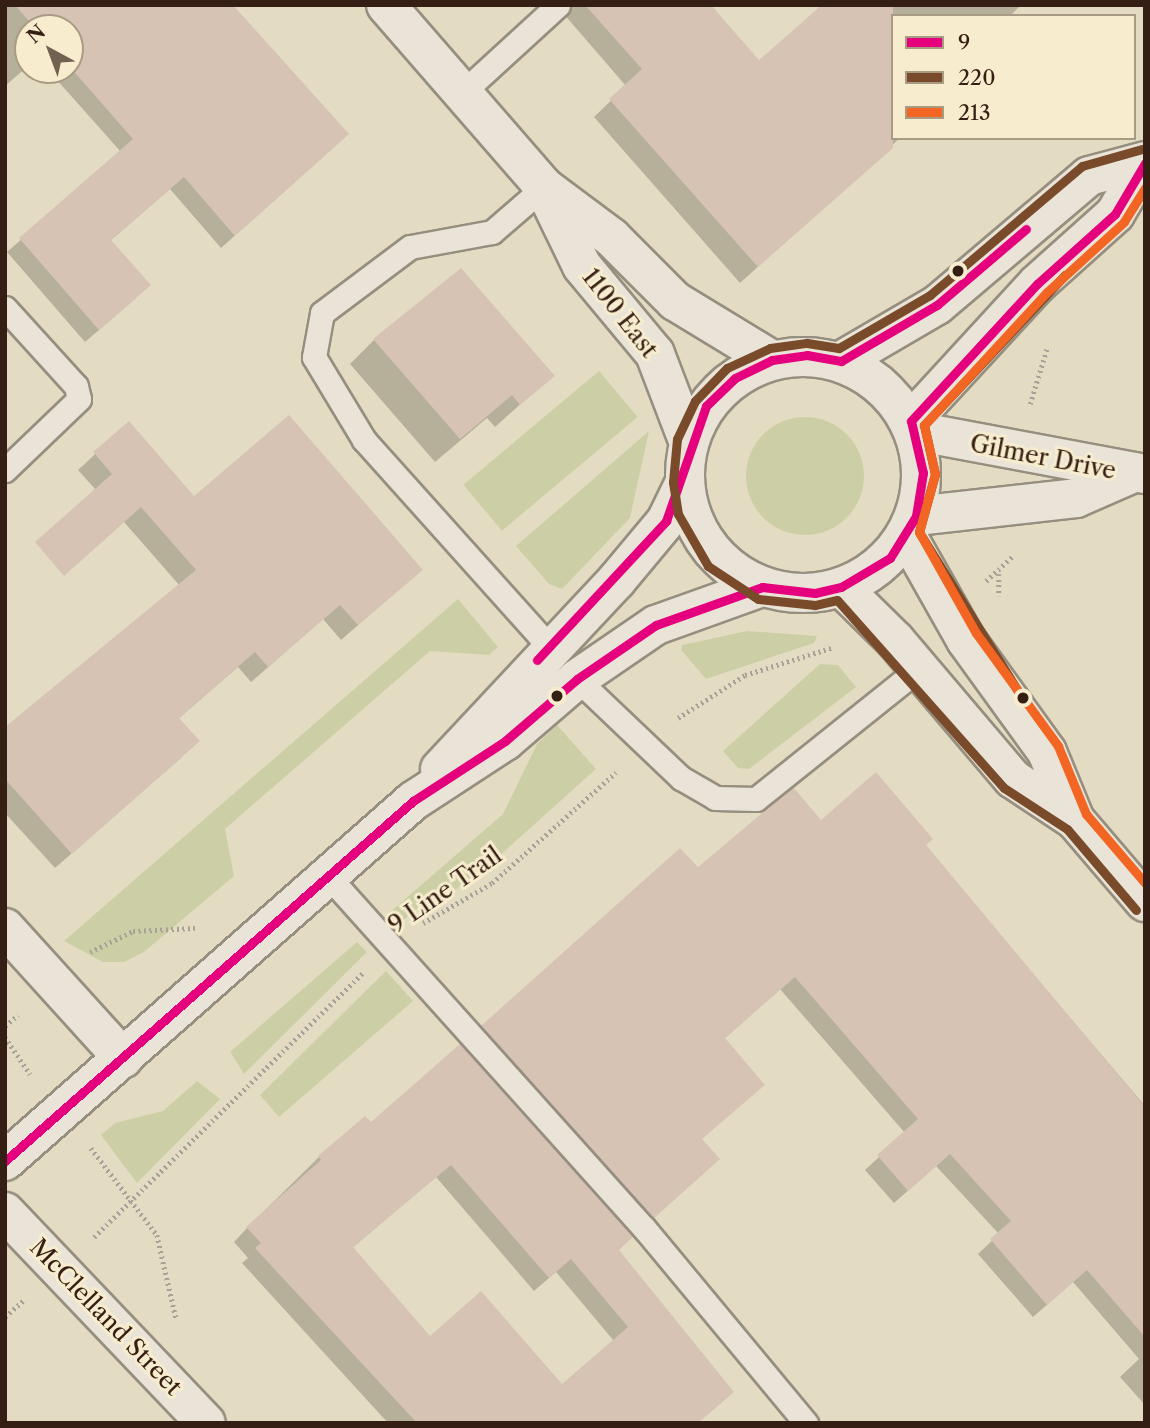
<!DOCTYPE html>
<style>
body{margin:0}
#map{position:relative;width:1150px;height:1428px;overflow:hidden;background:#e4dcc2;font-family:"Libre Caslon Text",serif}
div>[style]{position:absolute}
.green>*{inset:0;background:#cccfa6;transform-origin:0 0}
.round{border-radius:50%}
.shadow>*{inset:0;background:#0003}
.building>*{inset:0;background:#d6c3b4}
.path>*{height:4.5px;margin-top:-2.25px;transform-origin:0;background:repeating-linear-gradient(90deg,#a8a197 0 2px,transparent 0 5.5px)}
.roads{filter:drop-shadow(2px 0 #968e7f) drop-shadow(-2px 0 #968e7f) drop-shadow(0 2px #968e7f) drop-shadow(0 -2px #968e7f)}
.service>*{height:23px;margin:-11.5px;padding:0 11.5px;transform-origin:11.5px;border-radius:11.5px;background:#e9e4d7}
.minor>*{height:38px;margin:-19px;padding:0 19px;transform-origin:19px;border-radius:19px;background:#e9e4d7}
.tertiary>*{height:38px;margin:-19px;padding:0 19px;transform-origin:19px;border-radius:19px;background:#e9e4d7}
.tertiary>.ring{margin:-19px;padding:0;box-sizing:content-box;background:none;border:38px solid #e9e4d7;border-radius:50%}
.bus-1>*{height:9px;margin:-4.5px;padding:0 4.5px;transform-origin:4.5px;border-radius:4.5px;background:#e5007d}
.bus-2>*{height:9px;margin:-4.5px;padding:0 4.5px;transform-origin:4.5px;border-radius:4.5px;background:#7a4b2a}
.bus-3>*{height:9px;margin:-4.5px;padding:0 4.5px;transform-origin:4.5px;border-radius:4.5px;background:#f26522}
.dots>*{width:19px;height:19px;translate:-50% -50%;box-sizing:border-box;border:4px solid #f7edce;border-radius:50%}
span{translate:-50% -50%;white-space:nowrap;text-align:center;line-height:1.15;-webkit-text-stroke:6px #f7edce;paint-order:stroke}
.street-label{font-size:24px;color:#351e13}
.frame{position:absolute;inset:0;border:7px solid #351e13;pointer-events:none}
.legend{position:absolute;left:891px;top:14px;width:245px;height:126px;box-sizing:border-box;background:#f7edce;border:2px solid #a99a83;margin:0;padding:9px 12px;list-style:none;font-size:21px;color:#351e13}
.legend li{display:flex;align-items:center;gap:14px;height:35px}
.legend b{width:35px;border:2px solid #a99a83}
.north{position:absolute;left:14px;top:14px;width:70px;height:70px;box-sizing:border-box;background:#f7edce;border:2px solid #a99a83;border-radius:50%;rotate:319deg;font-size:19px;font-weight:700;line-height:28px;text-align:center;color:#351e13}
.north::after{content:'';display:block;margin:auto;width:24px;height:32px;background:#726050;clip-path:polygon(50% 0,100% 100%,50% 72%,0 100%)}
</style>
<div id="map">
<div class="green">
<i style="left:599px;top:371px;width:60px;height:177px;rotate:50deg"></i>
<i class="round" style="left:746px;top:417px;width:118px;height:118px"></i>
<i style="clip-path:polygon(649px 431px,630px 518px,562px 589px,549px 584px,516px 546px)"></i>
<i style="clip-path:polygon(458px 599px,498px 647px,489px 655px,430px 651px,225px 829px,234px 876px,144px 952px,124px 962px,103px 962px,64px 941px)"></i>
<i style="clip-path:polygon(747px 631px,817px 636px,814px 643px,706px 679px,681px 650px,682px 645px)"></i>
<i style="clip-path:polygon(820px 664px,838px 665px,856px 687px,749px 769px,738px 768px,723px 751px)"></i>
<i style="clip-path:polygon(557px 725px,596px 769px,469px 883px,421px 905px,391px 931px,381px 920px,503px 814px,537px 744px)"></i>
<i style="clip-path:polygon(357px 942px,367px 952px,244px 1074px,230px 1052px)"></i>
<i style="clip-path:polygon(386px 971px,413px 1001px,279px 1117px,260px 1095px)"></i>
<i style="clip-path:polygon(197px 1081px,220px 1099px,137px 1183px,101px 1135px,115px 1123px,163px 1111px)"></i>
</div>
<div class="shadow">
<i style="clip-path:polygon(5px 5px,233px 5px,334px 147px,221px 248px,170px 189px,110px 241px,136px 298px,85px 342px,7px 252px,121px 152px,48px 70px,70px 70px,70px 28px,28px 28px,28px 66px,5px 86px)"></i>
<i style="clip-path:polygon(556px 5px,709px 5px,759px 62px,822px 5px,1021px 5px,1010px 16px,893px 16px,893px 138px,900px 138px,740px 283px,594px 117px,626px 86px)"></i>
<i style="clip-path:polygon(374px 340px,552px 376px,495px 427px,487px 418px,435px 462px,350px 364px)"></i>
<i style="clip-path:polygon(129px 423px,194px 499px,421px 570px,341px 640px,323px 619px,251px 682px,238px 667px,178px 719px,182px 757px,55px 868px,5px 813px,5px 730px,180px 586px,124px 522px,70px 570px,96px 490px,78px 470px)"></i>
<i style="clip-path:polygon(821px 822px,924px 846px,1145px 1106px,1145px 1405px,1120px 1377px,1139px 1359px,1073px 1282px,1033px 1317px,978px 1254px,999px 1234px,936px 1166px,894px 1203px,865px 1170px,905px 1133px,780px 989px,724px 1039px,763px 1085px,700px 1140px,705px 1172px,640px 1230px,469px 1040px,697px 870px)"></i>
<i style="clip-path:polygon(evenodd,460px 1047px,617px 1251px,698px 1423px,388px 1423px,242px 1263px,248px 1258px,234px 1242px,247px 1228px,319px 1157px,370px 1125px,460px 1047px,436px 1177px,534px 1291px,556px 1272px,614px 1341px,562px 1386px,430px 1338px,352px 1248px,436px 1177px)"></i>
</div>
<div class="building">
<i style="clip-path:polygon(15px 5px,233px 5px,349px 134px,235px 236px,184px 177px,111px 240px,151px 285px,99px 330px,19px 238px,133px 139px,70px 67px,70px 28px,35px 28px)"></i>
<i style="clip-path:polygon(585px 5px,711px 5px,759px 60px,822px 5px,893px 5px,893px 148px,758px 267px,609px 99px,642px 69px)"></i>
<i style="clip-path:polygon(461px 268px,555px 376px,520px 405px,512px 395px,460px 439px,373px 339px)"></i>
<i style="clip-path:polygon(289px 415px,423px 570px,358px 625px,340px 605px,268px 667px,255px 652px,179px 718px,200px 741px,72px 854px,5px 779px,5px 727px,196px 570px,141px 507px,64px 576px,35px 542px,112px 474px,93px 452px,129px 421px,194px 496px)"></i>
<i style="clip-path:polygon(876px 772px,933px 839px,926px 845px,1145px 1107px,1145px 1337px,1087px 1270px,1047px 1305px,990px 1239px,1011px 1221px,950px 1154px,908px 1191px,877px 1155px,918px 1119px,795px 977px,725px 1038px,765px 1085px,702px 1139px,720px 1159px,654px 1218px,481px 1026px,680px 848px,698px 867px,793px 787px,821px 820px)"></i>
<i style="clip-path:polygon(evenodd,460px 1044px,633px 1237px,619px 1250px,734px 1392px,698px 1423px,417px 1423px,255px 1248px,261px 1243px,246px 1227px,321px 1160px,318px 1156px,365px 1116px,371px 1122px,460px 1044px,451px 1165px,549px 1278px,571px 1259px,628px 1327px,562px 1384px,481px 1291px,430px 1336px,353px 1247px,451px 1165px)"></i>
</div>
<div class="path">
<i style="left:1030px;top:404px;width:59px;rotate:-73.1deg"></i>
<i style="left:999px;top:574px;width:22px;rotate:90deg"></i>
<i style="left:986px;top:581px;width:38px;rotate:-43deg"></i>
<i style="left:678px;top:718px;width:80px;rotate:-32.7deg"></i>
<i style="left:745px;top:675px;width:93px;rotate:-17.5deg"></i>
<i style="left:423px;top:923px;width:80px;rotate:-30.1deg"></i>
<i style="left:492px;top:883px;width:166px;rotate:-41.8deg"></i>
<i style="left:90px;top:952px;width:48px;rotate:-26deg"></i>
<i style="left:133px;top:931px;width:62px;rotate:-2.8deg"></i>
<i style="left:5px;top:1026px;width:17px;rotate:-40deg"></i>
<i style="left:5px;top:1037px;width:45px;rotate:56deg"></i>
<i style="left:91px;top:1148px;width:109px;rotate:52.8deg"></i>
<i style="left:157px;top:1235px;width:85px;rotate:77.1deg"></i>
<i style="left:94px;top:1237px;width:377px;rotate:-44.5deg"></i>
<i style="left:5px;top:1317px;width:24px;rotate:-42deg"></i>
</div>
<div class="roads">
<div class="service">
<i style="left:462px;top:93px;width:130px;rotate:-42.5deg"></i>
<i style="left:544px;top:187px;width:69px;rotate:139.1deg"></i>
<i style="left:492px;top:232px;width:83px;rotate:169.6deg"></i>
<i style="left:410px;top:247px;width:110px;rotate:143.1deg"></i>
<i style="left:322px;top:313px;width:45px;rotate:100.3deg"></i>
<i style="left:314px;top:357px;width:97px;rotate:58.9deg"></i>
<i style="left:364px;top:440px;width:277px;rotate:48.1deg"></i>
<i style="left:5px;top:308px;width:105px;rotate:47.7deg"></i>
<i style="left:76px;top:386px;width:13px;rotate:77deg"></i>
<i style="left:79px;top:399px;width:103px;rotate:136.2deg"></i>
<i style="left:577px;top:679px;width:144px;rotate:43.6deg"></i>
<i style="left:681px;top:778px;width:39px;rotate:30deg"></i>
<i style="left:715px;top:798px;width:41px;rotate:1.4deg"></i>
<i style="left:756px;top:799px;width:208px;rotate:-38.7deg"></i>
<i style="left:328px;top:876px;width:473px;rotate:48.1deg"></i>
<i style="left:644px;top:1228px;width:254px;rotate:50.3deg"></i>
</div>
<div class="minor">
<i style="left:386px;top:5px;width:241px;rotate:49deg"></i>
<i style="left:544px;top:187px;width:84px;rotate:36.7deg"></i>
<i style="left:611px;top:237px;width:91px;rotate:45deg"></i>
<i style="left:675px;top:301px;width:114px;rotate:31.3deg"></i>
<i style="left:546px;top:192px;width:82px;rotate:64.1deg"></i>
<i style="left:582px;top:266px;width:114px;rotate:50.3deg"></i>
<i style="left:655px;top:354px;width:95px;rotate:69.1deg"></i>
<i style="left:915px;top:431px;width:234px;rotate:10.6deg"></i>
<i style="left:916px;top:516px;width:161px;rotate:-6.4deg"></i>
<i style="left:1076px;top:498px;width:58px;rotate:-23.5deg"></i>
<i style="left:5px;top:928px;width:176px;rotate:47.8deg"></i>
<i style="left:5px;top:1212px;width:291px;rotate:46.4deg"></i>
</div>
<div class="tertiary">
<i class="ring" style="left:685px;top:357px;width:198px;height:198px"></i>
<i style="left:841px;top:361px;width:111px;rotate:-30.3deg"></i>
<i style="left:937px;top:305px;width:199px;rotate:-40.3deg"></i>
<i style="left:1089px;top:176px;width:58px;rotate:-15deg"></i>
<i style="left:911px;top:421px;width:186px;rotate:-47.4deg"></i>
<i style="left:1037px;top:284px;width:105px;rotate:-41.9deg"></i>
<i style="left:1115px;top:214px;width:59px;rotate:-59.5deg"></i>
<i style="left:906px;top:534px;width:122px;rotate:60.5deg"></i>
<i style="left:966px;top:640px;width:138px;rotate:54.1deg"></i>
<i style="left:1047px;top:752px;width:74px;rotate:67.6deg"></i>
<i style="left:841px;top:587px;width:76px;rotate:44.5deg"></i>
<i style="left:895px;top:640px;width:182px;rotate:49.7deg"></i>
<i style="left:1013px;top:779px;width:74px;rotate:33.5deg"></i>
<i style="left:1075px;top:820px;width:108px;rotate:49.5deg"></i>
<i style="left:440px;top:769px;width:258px;rotate:-46.9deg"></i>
<i style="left:616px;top:581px;width:78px;rotate:-50.2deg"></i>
<i style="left:666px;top:521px;width:43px;rotate:-64deg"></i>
<i style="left:5px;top:1161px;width:544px;rotate:-41.42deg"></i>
<i style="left:413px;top:801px;width:110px;rotate:-33.1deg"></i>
<i style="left:505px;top:741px;width:95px;rotate:-40.7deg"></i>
<i style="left:577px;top:679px;width:96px;rotate:-34.4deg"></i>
<i style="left:656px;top:625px;width:113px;rotate:-19.7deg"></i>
</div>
</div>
<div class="bus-1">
<i style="left:537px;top:660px;width:190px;rotate:-47.1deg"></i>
<i style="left:666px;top:521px;width:122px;rotate:-70.8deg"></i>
<i style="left:706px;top:406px;width:40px;rotate:-44deg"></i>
<i style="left:735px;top:378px;width:41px;rotate:-25.9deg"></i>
<i style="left:772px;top:360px;width:35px;rotate:-8deg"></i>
<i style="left:807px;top:355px;width:35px;rotate:10deg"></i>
<i style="left:841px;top:361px;width:111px;rotate:-30.3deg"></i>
<i style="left:937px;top:305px;width:117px;rotate:-40.5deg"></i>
<i style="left:5px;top:1161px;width:544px;rotate:-41.42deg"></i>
<i style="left:413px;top:801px;width:110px;rotate:-33.1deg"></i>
<i style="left:505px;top:741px;width:95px;rotate:-40.7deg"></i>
<i style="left:577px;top:679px;width:96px;rotate:-34.4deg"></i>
<i style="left:656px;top:625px;width:113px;rotate:-19.7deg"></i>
<i style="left:762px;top:587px;width:53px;rotate:6.5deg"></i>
<i style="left:815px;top:593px;width:27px;rotate:-13deg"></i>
<i style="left:841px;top:587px;width:57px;rotate:-30.6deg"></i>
<i style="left:890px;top:558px;width:49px;rotate:-58.2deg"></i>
<i style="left:916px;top:516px;width:44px;rotate:-80.8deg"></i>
<i style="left:923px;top:473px;width:53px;rotate:-103deg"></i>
<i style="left:911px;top:421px;width:186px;rotate:-47.4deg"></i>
<i style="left:1037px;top:284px;width:105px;rotate:-41.9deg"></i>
<i style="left:1115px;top:214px;width:59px;rotate:-59.5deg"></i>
</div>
<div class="bus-2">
<i style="left:1021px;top:696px;width:193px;rotate:-121.9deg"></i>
<i style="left:919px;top:532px;width:60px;rotate:-74.6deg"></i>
<i style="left:935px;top:474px;width:50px;rotate:-102.7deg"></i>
<i style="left:924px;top:425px;width:206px;rotate:-46.8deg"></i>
<i style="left:1136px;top:910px;width:106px;rotate:-130.4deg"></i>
<i style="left:1067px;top:829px;width:75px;rotate:-146.9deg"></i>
<i style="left:1004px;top:788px;width:251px;rotate:-131.6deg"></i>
<i style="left:837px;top:600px;width:23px;rotate:167deg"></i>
<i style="left:815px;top:605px;width:57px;rotate:-174deg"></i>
<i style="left:758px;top:599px;width:60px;rotate:-146.6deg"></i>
<i style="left:708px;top:566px;width:60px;rotate:-120deg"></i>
<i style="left:678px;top:514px;width:32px;rotate:-99deg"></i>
<i style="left:673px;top:482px;width:43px;rotate:-84.7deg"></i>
<i style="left:677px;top:439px;width:42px;rotate:-64.7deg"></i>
<i style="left:695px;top:401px;width:46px;rotate:-45.9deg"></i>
<i style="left:727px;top:368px;width:47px;rotate:-24.9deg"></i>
<i style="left:770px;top:348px;width:37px;rotate:-8deg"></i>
<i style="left:807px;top:343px;width:32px;rotate:9deg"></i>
<i style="left:839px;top:348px;width:105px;rotate:-30.2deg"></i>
<i style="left:930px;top:295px;width:199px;rotate:-40.3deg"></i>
<i style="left:1082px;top:166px;width:62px;rotate:-15.8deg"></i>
</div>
<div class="bus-3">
<i style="left:1145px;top:188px;width:40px;rotate:122deg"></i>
<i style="left:1124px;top:222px;width:105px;rotate:137.7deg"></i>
<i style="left:1046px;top:293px;width:180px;rotate:132.7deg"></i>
<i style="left:924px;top:425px;width:50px;rotate:77.3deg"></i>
<i style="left:935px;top:474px;width:60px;rotate:105.4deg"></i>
<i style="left:919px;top:532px;width:116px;rotate:60.6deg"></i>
<i style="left:976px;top:633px;width:140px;rotate:54deg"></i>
<i style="left:1058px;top:746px;width:74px;rotate:67.6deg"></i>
<i style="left:1086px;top:814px;width:91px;rotate:49.5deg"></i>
</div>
<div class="dots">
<i style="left:958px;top:271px;background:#351e13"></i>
<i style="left:557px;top:696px;background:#351e13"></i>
<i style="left:1023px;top:698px;background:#351e13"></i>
</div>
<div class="street-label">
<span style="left:620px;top:313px;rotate:52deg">1100 East</span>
<span style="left:1043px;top:457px;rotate:11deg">Gilmer Drive</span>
<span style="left:445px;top:890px;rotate:-35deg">9 Line Trail</span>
<span style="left:106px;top:1317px;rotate:46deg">McClelland Street</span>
</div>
<div class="frame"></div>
<ul class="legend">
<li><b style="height:9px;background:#e5007d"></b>9</li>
<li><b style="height:9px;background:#7a4b2a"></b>220</li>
<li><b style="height:9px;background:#f26522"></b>213</li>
</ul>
<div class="north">N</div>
</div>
